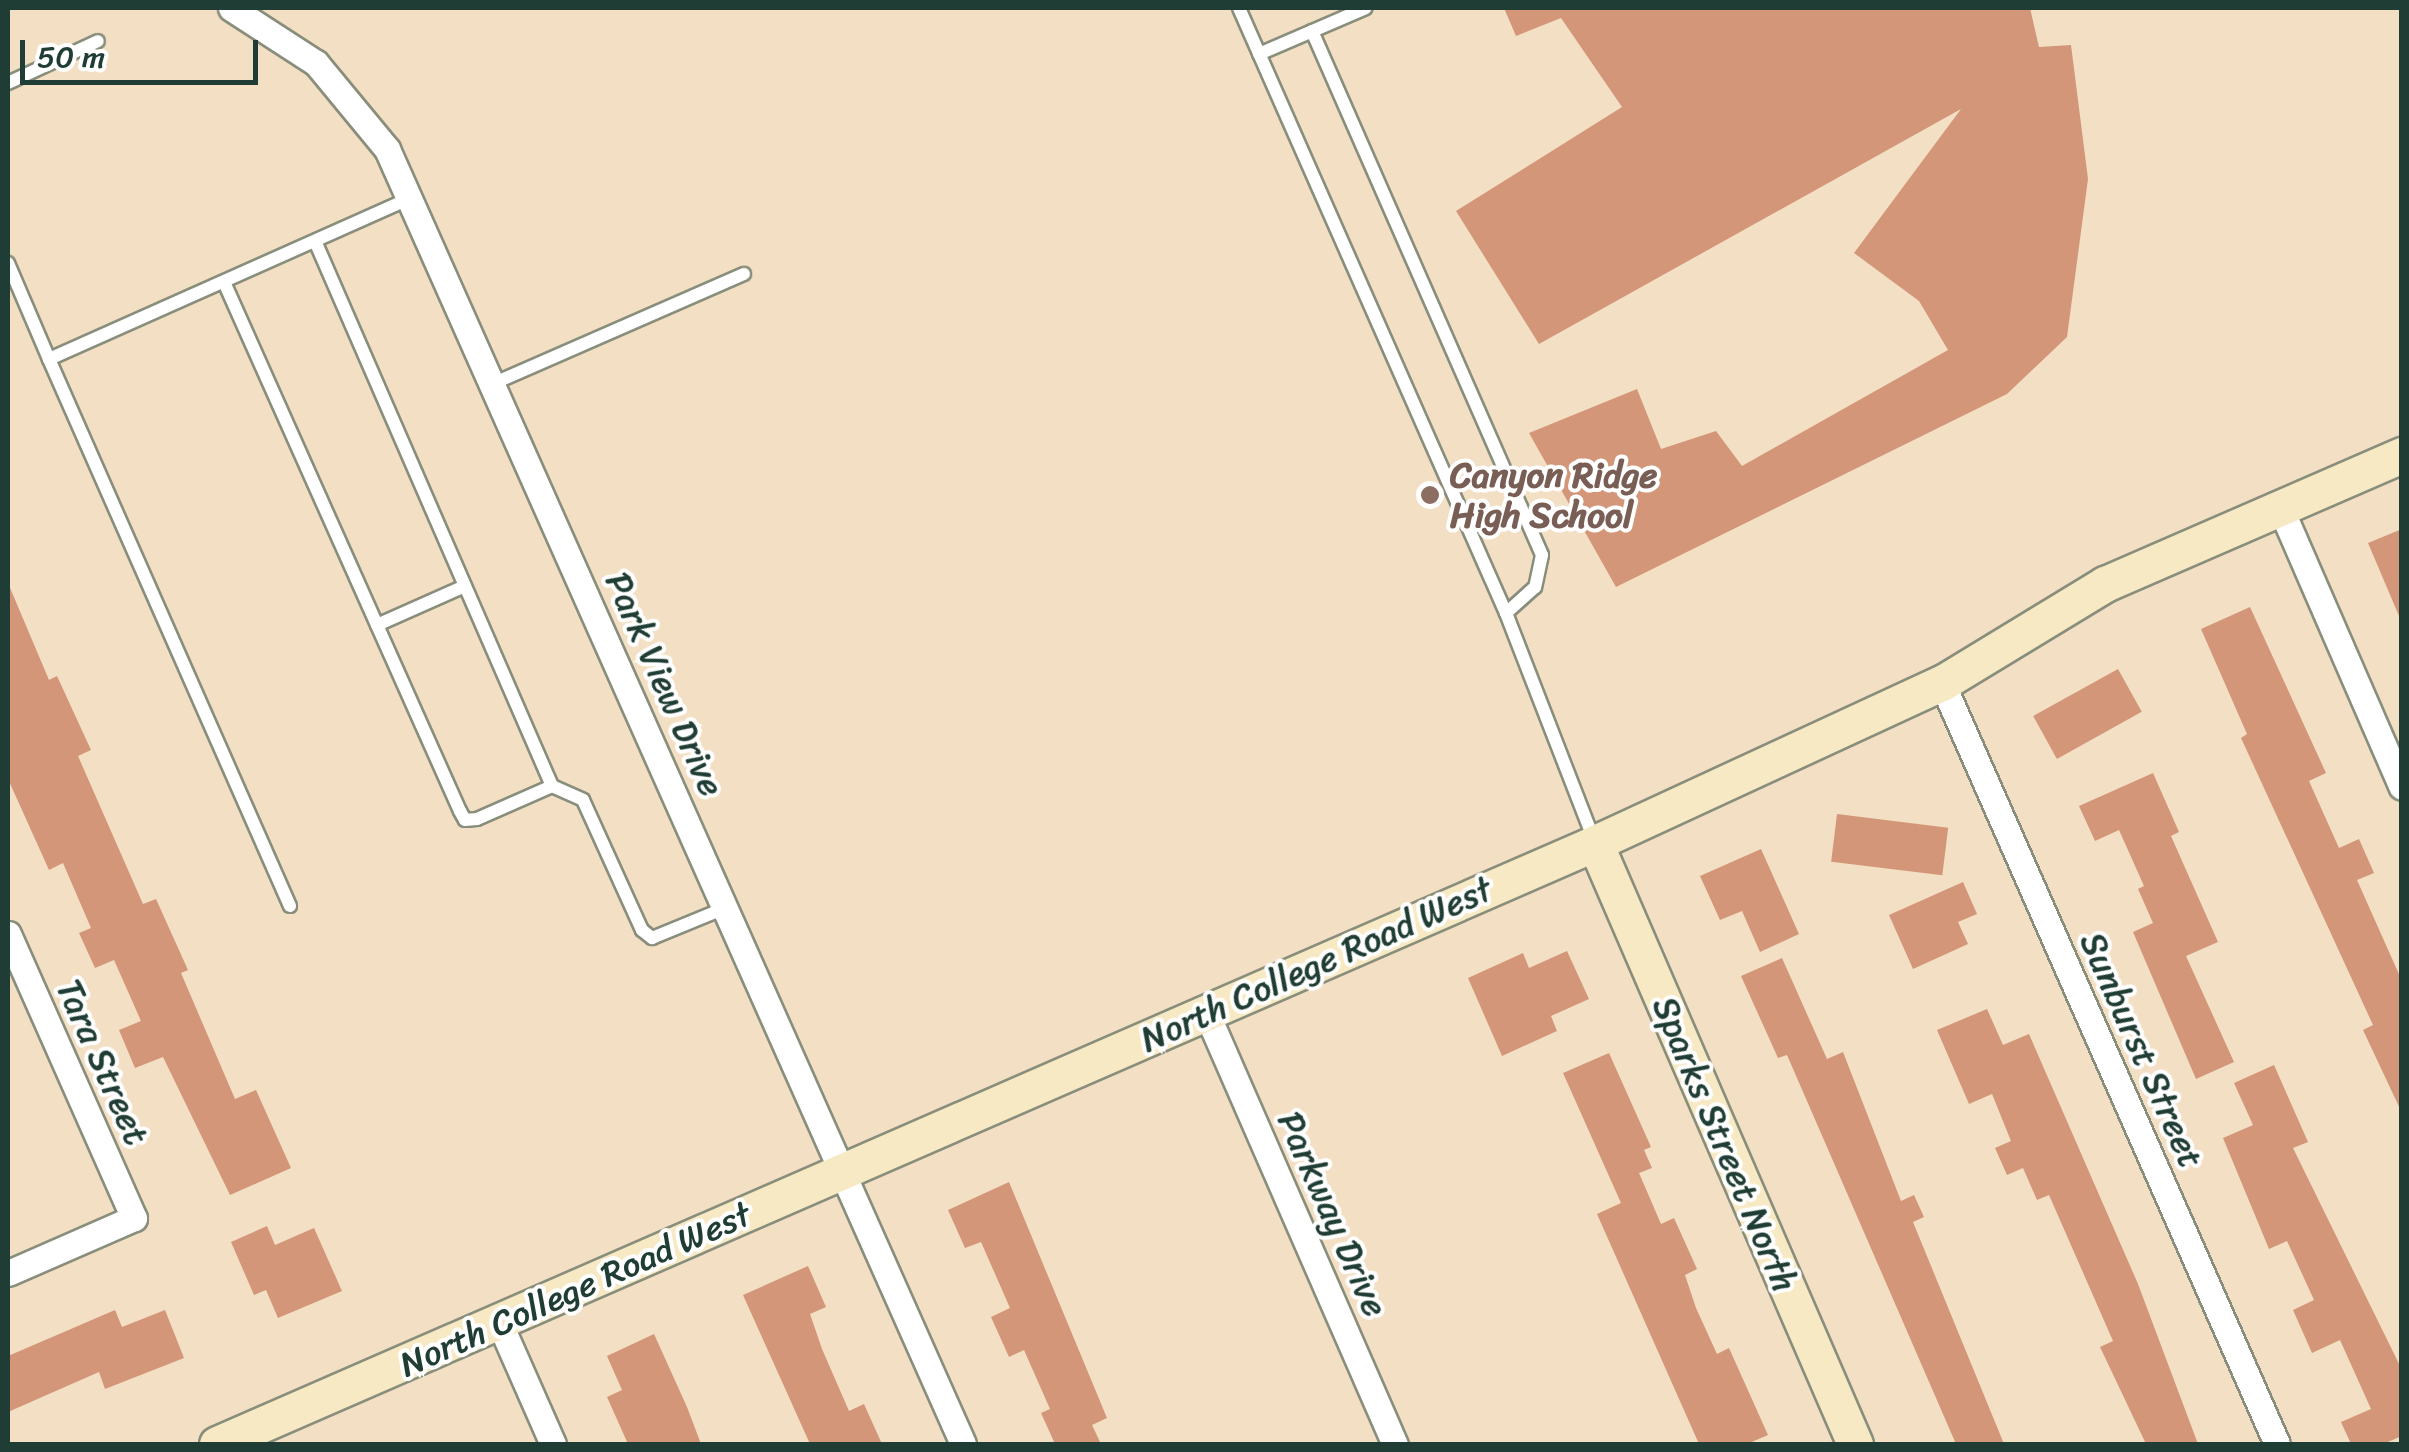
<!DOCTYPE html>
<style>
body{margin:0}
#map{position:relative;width:2409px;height:1452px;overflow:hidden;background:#f3dfc3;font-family:Sriracha,sans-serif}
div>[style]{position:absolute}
.building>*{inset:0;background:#d39679;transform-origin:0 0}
.roads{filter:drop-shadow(2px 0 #898e7c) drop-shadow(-2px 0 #898e7c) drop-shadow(0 2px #898e7c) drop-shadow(0 -2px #898e7c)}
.lane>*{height:12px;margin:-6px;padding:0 6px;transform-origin:6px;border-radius:6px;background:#fff}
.street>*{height:25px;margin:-12.5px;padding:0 12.5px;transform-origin:12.5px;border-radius:12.5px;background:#fff}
.secondary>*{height:35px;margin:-17.5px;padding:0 17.5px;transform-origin:17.5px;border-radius:17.5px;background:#f7e9c3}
.dots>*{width:28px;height:28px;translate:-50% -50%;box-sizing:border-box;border:5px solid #fff;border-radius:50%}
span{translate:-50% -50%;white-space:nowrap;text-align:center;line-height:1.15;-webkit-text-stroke:8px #fff;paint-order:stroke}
.education-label{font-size:35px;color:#785e54;font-weight:700}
.left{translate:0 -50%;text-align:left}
.street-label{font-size:35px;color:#1f3d34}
.frame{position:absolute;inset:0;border:10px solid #1f3d34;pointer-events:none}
.scale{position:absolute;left:20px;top:40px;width:238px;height:45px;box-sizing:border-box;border:5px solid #1f3d34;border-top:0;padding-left:12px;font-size:30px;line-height:35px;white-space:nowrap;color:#1f3d34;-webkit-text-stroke:8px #fff;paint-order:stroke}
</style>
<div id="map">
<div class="building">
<i style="clip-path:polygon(1504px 8px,2030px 8px,2039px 47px,2071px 45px,2088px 179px,2067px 337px,2007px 394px,1616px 587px,1529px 433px,1637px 389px,1661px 449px,1716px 431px,1742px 466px,1948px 350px,1919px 301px,1854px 253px,1961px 109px,1539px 344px,1456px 211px,1622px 107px,1561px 18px,1516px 36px)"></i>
<i style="clip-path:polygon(2402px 529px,2402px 623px,2368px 543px)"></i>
<i style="clip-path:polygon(8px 583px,49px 680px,57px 676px,91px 750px,78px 756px,143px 904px,156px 899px,188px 970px,181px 973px,235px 1099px,256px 1090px,291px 1168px,230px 1195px,163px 1057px,135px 1068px,119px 1030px,141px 1021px,114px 960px,95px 968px,79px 933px,91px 928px,63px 863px,49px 870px,8px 779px)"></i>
<i style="clip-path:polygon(2250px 607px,2326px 773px,2309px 781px,2339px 848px,2359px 839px,2374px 873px,2357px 880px,2402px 981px,2402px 1113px,2363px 1030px,2373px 1025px,2241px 738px,2247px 734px,2201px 629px)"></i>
<i style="left:2118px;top:669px;width:49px;height:97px;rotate:61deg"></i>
<i style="clip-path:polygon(2153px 773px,2179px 832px,2171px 836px,2218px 942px,2186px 956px,2234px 1062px,2196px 1079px,2133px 932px,2153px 923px,2138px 889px,2144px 886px,2119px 830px,2095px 841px,2079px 806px)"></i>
<i style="left:1837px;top:814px;width:112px;height:48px;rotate:7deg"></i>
<i style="clip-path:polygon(1761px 849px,1799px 934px,1760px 952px,1742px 911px,1720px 920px,1700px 876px)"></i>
<i style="clip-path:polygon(1963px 882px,1977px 914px,1958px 922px,1968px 944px,1913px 969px,1889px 915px)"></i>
<i style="clip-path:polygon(1567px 951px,1589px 999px,1551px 1016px,1557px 1031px,1502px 1056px,1468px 978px,1523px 953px,1529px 968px)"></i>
<i style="clip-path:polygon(1782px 958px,1827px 1059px,1843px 1052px,1901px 1201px,1914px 1195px,1924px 1217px,1913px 1222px,2004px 1444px,1956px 1444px,1787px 1055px,1778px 1058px,1741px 976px)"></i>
<i style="clip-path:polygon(1987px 1009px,2003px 1045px,2029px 1034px,2138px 1284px,2198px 1444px,2146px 1444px,2100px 1347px,2113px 1341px,2049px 1195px,2037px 1200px,2023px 1168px,2007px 1175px,1995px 1148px,2011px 1141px,1992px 1094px,1969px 1104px,1937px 1030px)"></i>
<i style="clip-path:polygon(1609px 1053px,1651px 1147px,1644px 1150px,1652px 1168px,1639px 1173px,1661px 1224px,1674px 1218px,1697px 1269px,1685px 1275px,1696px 1308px,1717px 1354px,1729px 1348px,1768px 1435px,1747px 1444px,1699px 1444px,1597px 1214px,1621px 1203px,1563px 1073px)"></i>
<i style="clip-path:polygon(2274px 1065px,2308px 1142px,2293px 1148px,2402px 1370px,2402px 1436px,2383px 1444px,2351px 1444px,2341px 1422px,2371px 1409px,2340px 1340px,2312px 1353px,2293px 1310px,2314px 1300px,2287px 1241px,2269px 1249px,2223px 1138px,2253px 1125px,2234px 1083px)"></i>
<i style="clip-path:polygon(1009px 1182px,1107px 1418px,1092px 1425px,1101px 1444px,1055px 1444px,1041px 1413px,1050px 1409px,1024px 1350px,1009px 1357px,991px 1317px,1010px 1308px,981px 1242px,965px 1248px,948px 1210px)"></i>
<i style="clip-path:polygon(267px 1226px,275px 1245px,314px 1228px,342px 1291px,278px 1318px,266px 1290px,254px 1295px,231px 1242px)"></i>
<i style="clip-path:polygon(808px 1266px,826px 1307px,810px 1314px,822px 1349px,849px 1411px,864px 1404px,882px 1444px,810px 1444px,743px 1295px)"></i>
<i style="clip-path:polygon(115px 1310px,122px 1327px,165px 1310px,184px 1358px,105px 1389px,99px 1372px,8px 1412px,8px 1356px)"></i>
<i style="clip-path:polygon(654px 1334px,687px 1407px,701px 1444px,628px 1444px,607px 1397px,622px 1390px,607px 1356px)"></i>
</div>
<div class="roads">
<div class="lane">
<i style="left:1239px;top:8px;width:661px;rotate:66.19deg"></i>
<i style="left:1506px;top:613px;width:243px;rotate:68.8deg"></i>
<i style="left:1312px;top:31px;width:572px;rotate:66.3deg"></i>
<i style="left:1542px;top:555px;width:33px;rotate:102deg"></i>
<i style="left:1535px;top:587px;width:39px;rotate:138deg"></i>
<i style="left:1259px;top:54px;width:116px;rotate:-23.3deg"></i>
<i style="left:8px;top:83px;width:99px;rotate:-25deg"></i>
<i style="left:8px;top:263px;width:104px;rotate:66.9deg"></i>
<i style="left:224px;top:282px;width:579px;rotate:65.96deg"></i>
<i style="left:460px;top:811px;width:10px;rotate:61deg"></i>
<i style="left:465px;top:820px;width:12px;rotate:-5deg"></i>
<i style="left:477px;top:819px;width:82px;rotate:-23.7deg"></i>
<i style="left:552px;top:786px;width:594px;rotate:-113.5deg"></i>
<i style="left:492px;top:384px;width:275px;rotate:-23.6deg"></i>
<i style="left:377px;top:625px;width:96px;rotate:-23.9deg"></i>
<i style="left:552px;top:786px;width:34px;rotate:24deg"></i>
<i style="left:583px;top:800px;width:143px;rotate:65.6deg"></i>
<i style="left:642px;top:930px;width:13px;rotate:39deg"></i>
<i style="left:652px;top:938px;width:79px;rotate:-22.3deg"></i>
<i style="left:290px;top:906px;width:598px;rotate:-113.78deg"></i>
<i style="left:49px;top:359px;width:394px;rotate:-24deg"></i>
</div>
<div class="street">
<i style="left:231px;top:8px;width:101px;rotate:32.9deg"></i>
<i style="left:316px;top:63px;width:112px;rotate:50.5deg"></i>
<i style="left:387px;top:149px;width:1417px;rotate:66.02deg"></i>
<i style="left:2280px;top:507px;width:305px;rotate:66.5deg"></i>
<i style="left:1942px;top:683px;width:831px;rotate:66.24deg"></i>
<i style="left:8px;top:934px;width:311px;rotate:66.1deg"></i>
<i style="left:134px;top:1218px;width:137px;rotate:156.4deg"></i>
<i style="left:1206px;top:1012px;width:472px;rotate:66.4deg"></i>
<i style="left:500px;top:1324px;width:131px;rotate:66.2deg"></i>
</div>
<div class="secondary">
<i style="left:1595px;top:843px;width:655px;rotate:66.61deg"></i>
<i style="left:217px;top:1444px;width:1503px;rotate:-23.56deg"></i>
<i style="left:1595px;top:843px;width:382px;rotate:-24.8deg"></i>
<i style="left:1942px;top:683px;width:191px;rotate:-31.3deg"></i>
<i style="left:2105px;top:584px;width:324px;rotate:-23.5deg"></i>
</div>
</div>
<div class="dots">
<i style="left:1430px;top:495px;background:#8d6e63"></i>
</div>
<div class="education-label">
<span class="left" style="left:1450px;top:495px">Canyon Ridge<br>High School</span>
</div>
<div class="street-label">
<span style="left:665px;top:684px;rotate:66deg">Park View Drive</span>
<span style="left:1316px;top:964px;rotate:-24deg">North College Road West</span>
<span style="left:2142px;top:1050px;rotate:66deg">Sunburst Street</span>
<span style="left:103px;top:1062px;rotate:66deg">Tara Street</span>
<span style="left:1725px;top:1144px;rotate:67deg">Sparks Street North</span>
<span style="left:1333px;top:1214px;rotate:66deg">Parkway Drive</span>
<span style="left:575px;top:1289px;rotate:-24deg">North College Road West</span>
</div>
<div class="frame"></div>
<div class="scale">50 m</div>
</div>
